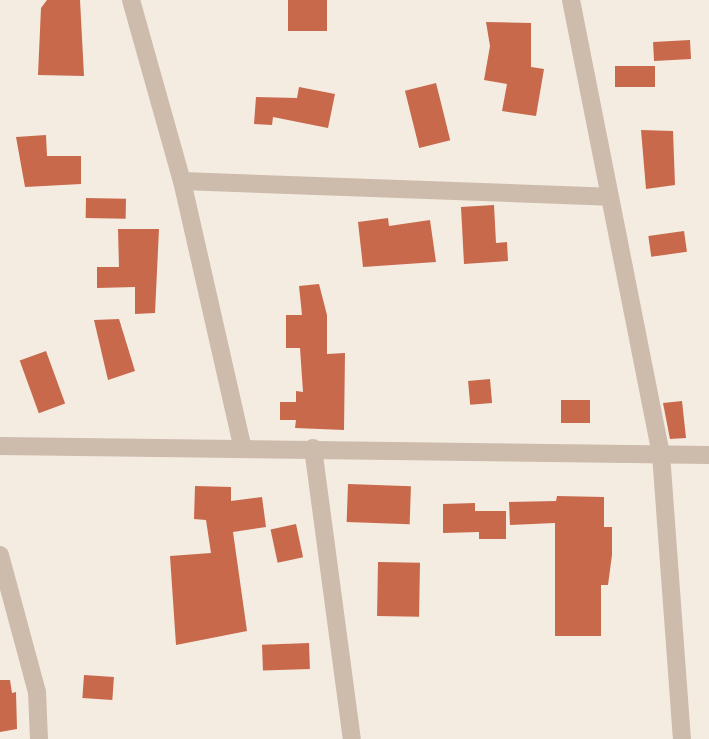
<!DOCTYPE html>
<style>
body{margin:0}
#map{position:relative;width:709px;height:739px;overflow:hidden;background:#f4ebe1;font-family:Helvetica,sans-serif}
div>[style]{position:absolute}
.building>*{inset:0;background:#c8694b;transform-origin:0 0}
.street>*{height:18px;margin:-9px;padding:0 9px;transform-origin:9px;border-radius:9px;background:#cdbbac}
span{translate:-50% -50%;white-space:nowrap;text-align:center;line-height:1.15;-webkit-text-stroke:6px #fbf5ee;paint-order:stroke}
</style>
<div id="map">
<div class="building">
<i style="clip-path:polygon(47px 0,80px 0,84px 76px,38px 75px,41px 8px)"></i>
<i style="left:288px;top:0;width:39px;height:31px"></i>
<i style="clip-path:polygon(486px 22px,531px 23px,531px 67px,544px 69px,536px 116px,502px 111px,507px 84px,484px 80px,490px 46px)"></i>
<i style="left:690px;top:40px;width:19px;height:37px;rotate:87deg"></i>
<i style="left:615px;top:66px;width:40px;height:21px"></i>
<i style="left:436px;top:83px;width:59px;height:32px;rotate:76deg"></i>
<i style="clip-path:polygon(299px 87px,335px 94px,328px 128px,273px 117px,272px 125px,254px 124px,256px 97px,297px 98px)"></i>
<i style="clip-path:polygon(641px 130px,673px 131px,675px 185px,646px 189px)"></i>
<i style="clip-path:polygon(46px 135px,47px 156px,81px 156px,81px 184px,25px 187px,16px 137px)"></i>
<i style="left:86px;top:198px;width:40px;height:20px;rotate:1deg"></i>
<i style="clip-path:polygon(494px 205px,496px 243px,507px 242px,508px 261px,464px 264px,461px 207px)"></i>
<i style="clip-path:polygon(388px 218px,389px 226px,430px 220px,436px 262px,363px 267px,358px 222px)"></i>
<i style="clip-path:polygon(118px 229px,159px 229px,155px 313px,135px 314px,135px 287px,97px 288px,97px 267px,119px 267px)"></i>
<i style="left:684px;top:231px;width:21px;height:36px;rotate:82deg"></i>
<i style="clip-path:polygon(319px 284px,327px 315px,327px 354px,345px 353px,344px 430px,295px 428px,296px 420px,280px 420px,280px 402px,296px 402px,296px 391px,303px 392px,300px 348px,286px 348px,286px 315px,302px 315px,299px 286px)"></i>
<i style="clip-path:polygon(119px 319px,135px 371px,108px 380px,94px 320px)"></i>
<i style="left:46px;top:351px;width:56px;height:28px;rotate:70deg"></i>
<i style="left:490px;top:379px;width:24px;height:22px;rotate:85deg"></i>
<i style="left:561px;top:400px;width:29px;height:23px"></i>
<i style="clip-path:polygon(682px 401px,686px 438px,670px 439px,663px 403px)"></i>
<i style="left:348px;top:484px;width:63px;height:38px;rotate:2deg"></i>
<i style="clip-path:polygon(195px 486px,231px 487px,231px 501px,262px 497px,266px 527px,233px 532px,247px 631px,176px 645px,170px 556px,211px 553px,206px 520px,194px 519px)"></i>
<i style="clip-path:polygon(557px 496px,604px 497px,604px 527px,612px 527px,612px 555px,608px 585px,601px 585px,601px 636px,555px 636px,555px 523px,510px 525px,509px 502px,556px 501px)"></i>
<i style="clip-path:polygon(475px 503px,475px 511px,506px 511px,506px 539px,479px 539px,479px 532px,443px 533px,443px 504px)"></i>
<i style="left:296px;top:524px;width:34px;height:26px;rotate:78deg"></i>
<i style="left:378px;top:562px;width:42px;height:54px;rotate:1deg"></i>
<i style="left:309px;top:643px;width:26px;height:47px;rotate:88deg"></i>
<i style="left:84px;top:675px;width:30px;height:23px;rotate:4deg"></i>
<i style="clip-path:polygon(0 680px,10px 680px,12px 693px,16px 692px,17px 729px,0 732px)"></i>
</div>
<div class="street">
<i style="left:131px;top:0;width:188px;rotate:74.3deg"></i>
<i style="left:182px;top:181px;width:272px;rotate:77.2deg"></i>
<i style="left:571px;top:0;width:463px;rotate:78.8deg"></i>
<i style="left:661px;top:454px;width:286px;rotate:85.8deg"></i>
<i style="left:182px;top:181px;width:427px;rotate:2.1deg"></i>
<i style="left:0;top:446px;width:709px;rotate:0.73deg"></i>
<i style="left:313px;top:448px;width:294px;rotate:82.4deg"></i>
<i style="left:0;top:555px;width:142px;rotate:74.9deg"></i>
<i style="left:37px;top:692px;width:47px;rotate:87.6deg"></i>
</div>
</div>
